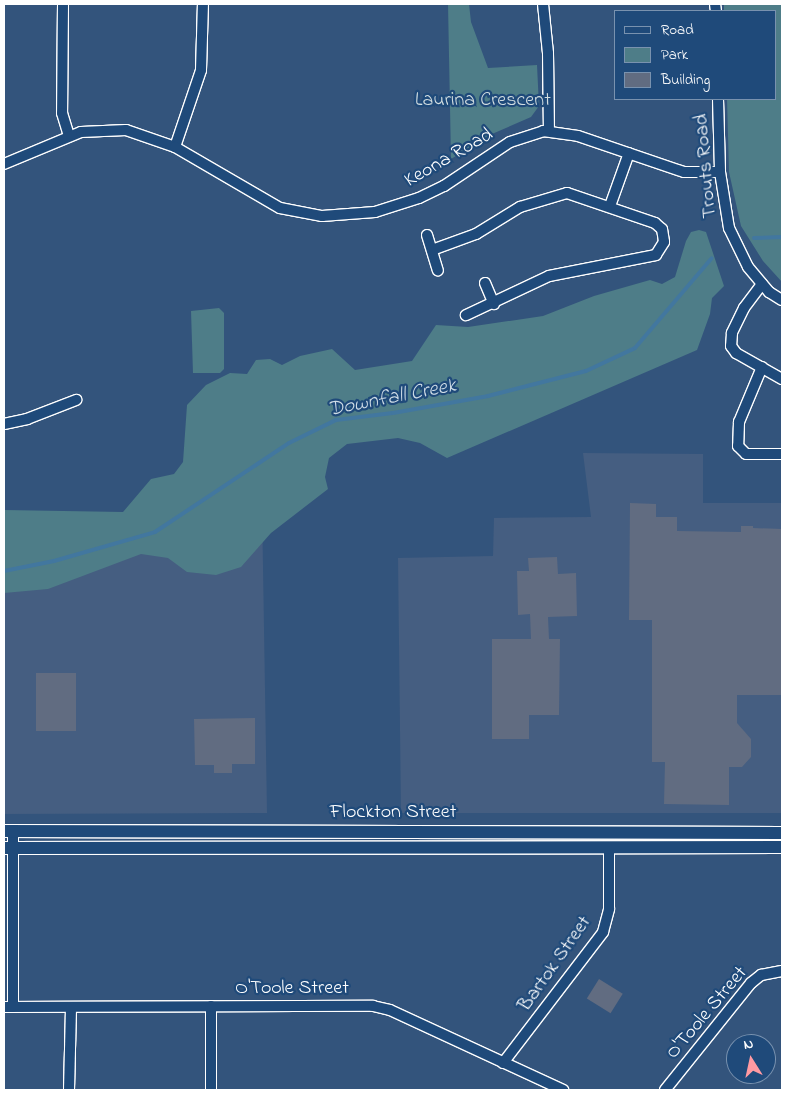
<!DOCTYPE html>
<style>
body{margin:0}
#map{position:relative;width:786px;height:1094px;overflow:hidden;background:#33547c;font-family:"Indie Flower",sans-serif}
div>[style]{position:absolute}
.built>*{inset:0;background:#455e81}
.green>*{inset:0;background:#4e7d88}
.stream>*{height:4px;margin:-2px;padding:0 2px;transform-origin:2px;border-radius:2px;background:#42779f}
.building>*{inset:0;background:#616c81;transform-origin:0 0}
.roads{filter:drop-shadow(1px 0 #fff) drop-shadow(-1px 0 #fff) drop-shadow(0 1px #fff) drop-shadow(0 -1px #fff)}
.minor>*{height:10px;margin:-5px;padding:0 5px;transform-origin:5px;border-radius:5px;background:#1f4a7a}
.tertiary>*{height:12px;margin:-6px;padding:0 6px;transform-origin:6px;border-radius:6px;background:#1f4a7a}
span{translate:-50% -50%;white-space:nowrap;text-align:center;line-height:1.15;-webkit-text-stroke:4.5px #1f4a7a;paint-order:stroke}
.park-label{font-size:20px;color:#d3dee1}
.street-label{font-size:20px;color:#fff}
.water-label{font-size:21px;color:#d0dde7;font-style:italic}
.frame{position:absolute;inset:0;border:5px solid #fff;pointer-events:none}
.legend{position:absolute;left:614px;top:10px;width:162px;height:90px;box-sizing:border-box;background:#1f4a7a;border:1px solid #7992af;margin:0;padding:6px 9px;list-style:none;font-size:15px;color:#fff}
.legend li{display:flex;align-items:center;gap:10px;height:25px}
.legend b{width:25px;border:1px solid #7992af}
.north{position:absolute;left:726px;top:1034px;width:50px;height:50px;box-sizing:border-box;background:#1f4a7a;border:1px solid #7992af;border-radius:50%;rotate:350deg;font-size:14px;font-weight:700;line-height:20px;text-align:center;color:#fff}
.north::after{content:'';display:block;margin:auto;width:18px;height:22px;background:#ff9aa2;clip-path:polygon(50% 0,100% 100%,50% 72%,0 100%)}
</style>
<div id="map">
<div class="built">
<i style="clip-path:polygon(583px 453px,703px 454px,703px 503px,782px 503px,782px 813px,401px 813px,398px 558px,493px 556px,494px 518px,591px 517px)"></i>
<i style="clip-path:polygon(262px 505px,267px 813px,4px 814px,4px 579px)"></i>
</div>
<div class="green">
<i style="clip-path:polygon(448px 4px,469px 4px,471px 22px,488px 68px,537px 65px,539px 106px,531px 117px,492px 134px,451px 159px)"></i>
<i style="clip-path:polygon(724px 4px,782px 4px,782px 282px,763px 261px,741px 226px,729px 172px,727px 99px,775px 99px,775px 11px,724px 11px)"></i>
<i style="clip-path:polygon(699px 230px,706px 232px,724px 286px,712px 298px,710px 314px,697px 350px,447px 458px,420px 443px,398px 438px,347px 444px,329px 458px,325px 477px,328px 489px,271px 533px,241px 567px,216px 575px,187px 572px,168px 558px,141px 554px,48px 589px,4px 593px,4px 510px,123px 512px,151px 479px,174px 474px,183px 462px,187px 405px,206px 385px,230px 373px,247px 374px,256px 360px,270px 359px,282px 365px,300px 356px,332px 349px,355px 370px,412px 361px,436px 325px,468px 327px,543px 316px,594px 296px,650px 280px,662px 284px,675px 277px,686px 241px,691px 232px)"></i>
<i style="clip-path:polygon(219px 308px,224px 313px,224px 369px,220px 373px,193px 373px,191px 311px)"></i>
</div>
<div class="stream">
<i style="left:754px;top:238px;width:28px;rotate:-2deg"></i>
<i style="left:4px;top:571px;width:51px;rotate:-11.3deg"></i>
<i style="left:54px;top:561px;width:105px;rotate:-16deg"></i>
<i style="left:155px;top:532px;width:161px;rotate:-33.6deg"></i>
<i style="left:289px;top:443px;width:52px;rotate:-26.1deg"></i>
<i style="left:336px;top:420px;width:57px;rotate:-7deg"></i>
<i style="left:393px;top:413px;width:97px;rotate:-10.1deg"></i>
<i style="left:488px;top:396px;width:101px;rotate:-14.3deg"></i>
<i style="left:586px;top:371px;width:54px;rotate:-25.1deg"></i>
<i style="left:635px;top:348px;width:118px;rotate:-49.5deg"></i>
</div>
<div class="building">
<i style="clip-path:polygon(630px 503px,656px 504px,656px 517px,677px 517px,677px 531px,741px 532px,741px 526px,753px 526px,753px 528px,782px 529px,782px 695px,737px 695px,737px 723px,751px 739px,751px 757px,742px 767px,729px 767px,729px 805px,664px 804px,665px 762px,652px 762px,652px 620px,629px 620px)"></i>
<i style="clip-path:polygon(557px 557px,558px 574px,576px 573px,577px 616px,548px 617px,549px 639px,560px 639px,559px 715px,529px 715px,529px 739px,492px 739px,492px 639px,531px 639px,530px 614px,518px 615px,517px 571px,529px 571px,528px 558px)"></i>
<i style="left:76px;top:673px;width:58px;height:40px;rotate:90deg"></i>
<i style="clip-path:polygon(255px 718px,255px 764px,232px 764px,232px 773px,214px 773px,214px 765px,195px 765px,194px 719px)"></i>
<i style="left:599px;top:979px;width:28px;height:23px;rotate:32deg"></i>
</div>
<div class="roads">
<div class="minor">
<i style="left:63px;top:4px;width:109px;rotate:90.5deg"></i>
<i style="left:62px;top:113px;width:24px;rotate:73deg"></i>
<i style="left:543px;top:4px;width:49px;rotate:84.2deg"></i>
<i style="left:548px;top:53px;width:78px;rotate:89.3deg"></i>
<i style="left:715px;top:4px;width:7px;rotate:82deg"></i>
<i style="left:718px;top:99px;width:73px;rotate:88.4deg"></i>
<i style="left:720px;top:172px;width:57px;rotate:80.9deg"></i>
<i style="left:729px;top:228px;width:43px;rotate:64deg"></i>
<i style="left:748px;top:267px;width:33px;rotate:50deg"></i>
<i style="left:769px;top:292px;width:15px;rotate:32deg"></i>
<i style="left:175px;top:147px;width:81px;rotate:-71.3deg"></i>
<i style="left:201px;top:70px;width:66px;rotate:-88.3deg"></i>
<i style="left:4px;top:164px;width:83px;rotate:-22.6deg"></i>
<i style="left:81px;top:132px;width:45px;rotate:-2.5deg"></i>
<i style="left:126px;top:130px;width:52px;rotate:19.1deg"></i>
<i style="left:175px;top:147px;width:121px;rotate:30.2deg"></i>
<i style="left:280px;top:208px;width:43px;rotate:10.8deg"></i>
<i style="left:322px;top:216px;width:53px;rotate:-4.3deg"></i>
<i style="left:375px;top:212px;width:46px;rotate:-17.7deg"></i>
<i style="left:419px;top:198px;width:28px;rotate:-26deg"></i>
<i style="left:444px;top:186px;width:79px;rotate:-33.7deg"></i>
<i style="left:510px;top:142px;width:35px;rotate:-18deg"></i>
<i style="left:543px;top:131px;width:35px;rotate:8deg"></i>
<i style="left:578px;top:136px;width:112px;rotate:18.8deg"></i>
<i style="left:684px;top:172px;width:36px"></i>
<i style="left:610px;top:206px;width:56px;rotate:-70.3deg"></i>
<i style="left:427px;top:235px;width:37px;rotate:73deg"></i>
<i style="left:432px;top:250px;width:47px;rotate:-20deg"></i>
<i style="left:476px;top:234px;width:52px;rotate:-31.5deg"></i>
<i style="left:520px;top:207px;width:49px;rotate:-16.6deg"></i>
<i style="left:567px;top:193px;width:93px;rotate:18.8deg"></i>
<i style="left:655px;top:223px;width:9px;rotate:41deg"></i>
<i style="left:662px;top:229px;width:13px;rotate:81deg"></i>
<i style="left:664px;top:242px;width:15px;rotate:122deg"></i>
<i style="left:656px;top:255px;width:109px;rotate:168.9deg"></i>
<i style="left:549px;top:276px;width:92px;rotate:154.8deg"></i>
<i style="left:485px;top:283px;width:23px;rotate:67deg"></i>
<i style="left:762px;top:284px;width:30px;rotate:127deg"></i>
<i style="left:744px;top:308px;width:28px;rotate:116deg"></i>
<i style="left:732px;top:333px;width:13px;rotate:94deg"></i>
<i style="left:731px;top:346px;width:9px;rotate:54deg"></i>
<i style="left:736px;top:353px;width:53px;rotate:29.5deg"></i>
<i style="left:762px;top:367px;width:60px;rotate:112.7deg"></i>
<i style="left:739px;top:422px;width:24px;rotate:92deg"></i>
<i style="left:738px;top:446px;width:11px;rotate:45deg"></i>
<i style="left:746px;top:454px;width:36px"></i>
<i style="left:4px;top:424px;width:24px;rotate:-12deg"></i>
<i style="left:27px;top:419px;width:53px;rotate:-21.2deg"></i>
<i style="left:211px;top:1006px;width:84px;rotate:90deg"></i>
<i style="left:4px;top:1007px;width:369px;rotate:-0.2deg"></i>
<i style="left:373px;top:1006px;width:17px;rotate:13deg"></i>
<i style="left:390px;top:1010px;width:191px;rotate:24.8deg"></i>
<i style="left:13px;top:1007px;width:176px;rotate:-90deg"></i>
<i style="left:503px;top:1063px;width:165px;rotate:-52.6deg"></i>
<i style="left:603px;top:932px;width:24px;rotate:-75deg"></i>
<i style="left:609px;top:909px;width:62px;rotate:-90deg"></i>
<i style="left:69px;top:1090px;width:83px;rotate:-88.6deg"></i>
<i style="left:665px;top:1090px;width:137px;rotate:-51.2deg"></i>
<i style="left:751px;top:983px;width:13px;rotate:-39deg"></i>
<i style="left:761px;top:975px;width:21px;rotate:-11deg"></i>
</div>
<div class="tertiary">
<i style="left:4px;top:831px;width:778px;rotate:0.15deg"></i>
<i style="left:4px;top:848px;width:778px;rotate:-0.07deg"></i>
</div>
</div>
<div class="park-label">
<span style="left:483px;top:100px">Laurina Crescent</span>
</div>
<div class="street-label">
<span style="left:449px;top:158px;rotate:-30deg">Keona Road</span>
<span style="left:706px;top:166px;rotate:-95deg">Trouts Road</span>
<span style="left:393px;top:812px">Flockton Street</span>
<span style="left:555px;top:964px;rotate:-55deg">Bartok Street</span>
<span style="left:292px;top:988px">O'Toole Street</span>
<span style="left:707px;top:1013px;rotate:-50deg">O'Toole Street</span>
</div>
<div class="water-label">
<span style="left:392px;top:398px;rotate:-11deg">Downfall Creek</span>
</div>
<div class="frame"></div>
<ul class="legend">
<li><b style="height:6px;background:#1f4a7a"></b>Road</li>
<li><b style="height:14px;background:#4e7d88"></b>Park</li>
<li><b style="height:14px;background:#616c81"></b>Building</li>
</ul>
<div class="north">N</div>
</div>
